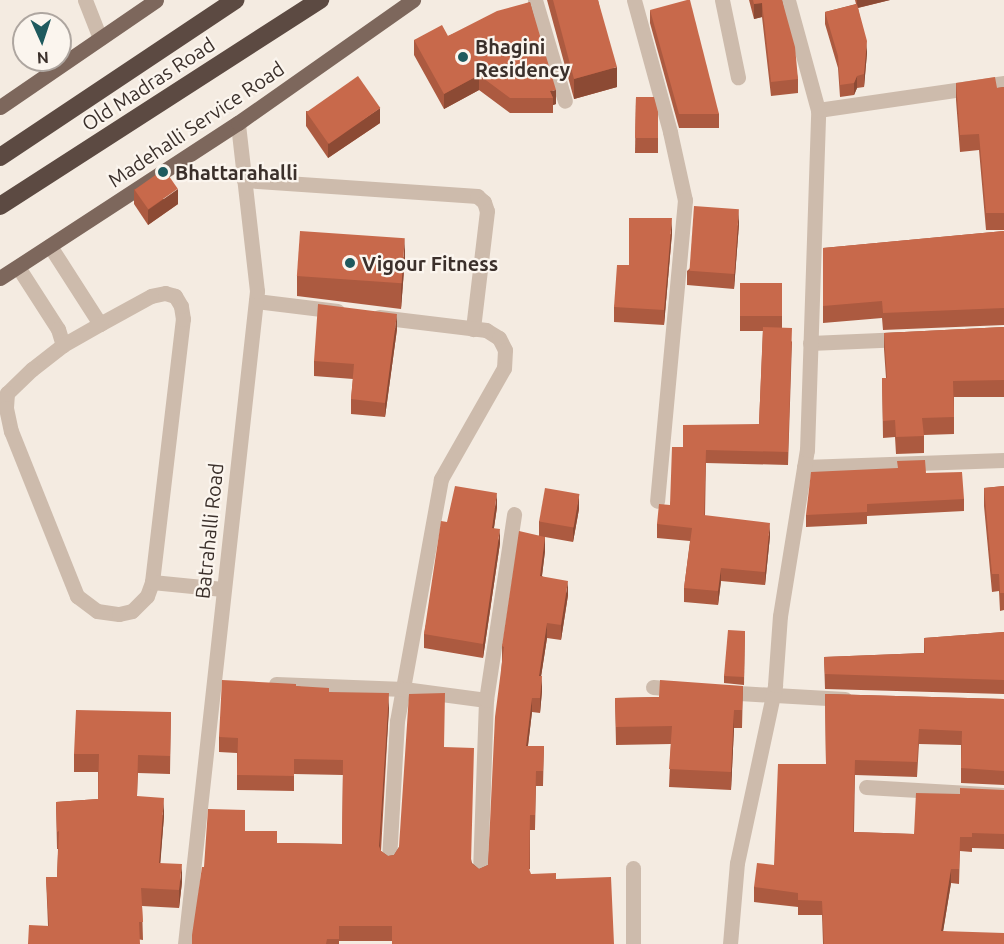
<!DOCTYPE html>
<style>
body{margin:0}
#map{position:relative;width:1004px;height:944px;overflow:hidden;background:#f4ebe1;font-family:Ubuntu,sans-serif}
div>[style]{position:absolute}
.street>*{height:15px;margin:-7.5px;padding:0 7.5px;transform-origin:7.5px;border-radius:7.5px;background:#cdbbac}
.primary>*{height:15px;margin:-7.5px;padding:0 7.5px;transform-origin:7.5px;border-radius:7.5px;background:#7d675c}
.highway>*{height:18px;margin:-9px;padding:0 9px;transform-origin:9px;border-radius:9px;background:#5c4a42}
.wall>*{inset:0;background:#ac5a40}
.shaded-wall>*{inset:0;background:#8c4a34}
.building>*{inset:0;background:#c8694b;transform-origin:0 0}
.dots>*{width:16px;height:16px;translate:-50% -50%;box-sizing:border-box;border:3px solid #fbf5ee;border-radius:50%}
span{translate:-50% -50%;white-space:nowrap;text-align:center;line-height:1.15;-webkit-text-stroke:4.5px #fbf5ee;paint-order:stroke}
.poi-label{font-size:20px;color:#3b302b;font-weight:700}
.left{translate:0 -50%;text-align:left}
.street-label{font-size:20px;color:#3b302b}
.north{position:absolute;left:12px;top:12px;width:60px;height:60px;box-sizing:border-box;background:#fbf5ee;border:2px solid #aea6a0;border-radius:50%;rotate:177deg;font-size:16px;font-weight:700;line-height:24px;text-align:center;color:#3b302b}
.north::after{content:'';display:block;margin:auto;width:21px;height:27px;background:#1f5a5e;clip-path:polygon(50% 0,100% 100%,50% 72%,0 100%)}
</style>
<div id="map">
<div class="street">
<i style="left:85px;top:0;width:41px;rotate:68.5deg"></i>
<i style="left:535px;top:0;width:105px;rotate:73.5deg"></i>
<i style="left:634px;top:0;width:137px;rotate:74.7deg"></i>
<i style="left:670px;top:132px;width:70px;rotate:77.6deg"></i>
<i style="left:685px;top:200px;width:302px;rotate:95.3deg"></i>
<i style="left:722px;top:0;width:79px;rotate:78.3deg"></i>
<i style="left:818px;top:110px;width:188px;rotate:-8.3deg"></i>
<i style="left:244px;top:180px;width:234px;rotate:3.9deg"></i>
<i style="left:477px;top:196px;width:9px;rotate:41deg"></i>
<i style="left:484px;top:202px;width:9px;rotate:72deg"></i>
<i style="left:487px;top:211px;width:119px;rotate:96.8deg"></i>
<i style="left:18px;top:267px;width:74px;rotate:57.2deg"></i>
<i style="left:58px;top:329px;width:17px;rotate:73deg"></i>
<i style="left:63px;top:345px;width:39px;rotate:142deg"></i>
<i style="left:32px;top:369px;width:35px;rotate:136deg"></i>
<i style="left:7px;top:393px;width:15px;rotate:94deg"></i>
<i style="left:6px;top:408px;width:24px;rotate:78deg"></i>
<i style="left:11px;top:431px;width:178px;rotate:68.2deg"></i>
<i style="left:77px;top:596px;width:25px;rotate:37deg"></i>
<i style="left:97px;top:611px;width:22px;rotate:8deg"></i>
<i style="left:119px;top:614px;width:13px;rotate:-13deg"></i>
<i style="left:132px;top:611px;width:21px;rotate:-45deg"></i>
<i style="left:147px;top:596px;width:15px;rotate:-70deg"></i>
<i style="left:152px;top:582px;width:265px;rotate:-83.3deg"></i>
<i style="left:183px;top:319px;width:13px;rotate:-99deg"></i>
<i style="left:181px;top:306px;width:12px;rotate:-121deg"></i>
<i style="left:175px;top:296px;width:10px;rotate:-163deg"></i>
<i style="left:165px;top:293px;width:14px;rotate:168deg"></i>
<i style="left:151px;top:296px;width:58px;rotate:151.2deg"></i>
<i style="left:100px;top:324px;width:93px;rotate:-122.7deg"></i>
<i style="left:256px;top:301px;width:82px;rotate:7deg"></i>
<i style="left:379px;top:317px;width:108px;rotate:6.9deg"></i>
<i style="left:486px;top:330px;width:15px;rotate:32deg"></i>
<i style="left:499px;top:338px;width:13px;rotate:63deg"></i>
<i style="left:505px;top:350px;width:18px;rotate:93deg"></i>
<i style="left:504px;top:368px;width:128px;rotate:119.6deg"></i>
<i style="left:441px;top:479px;width:246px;rotate:100.3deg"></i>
<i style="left:397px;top:721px;width:140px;rotate:93.3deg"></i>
<i style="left:810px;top:343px;width:93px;rotate:-2.5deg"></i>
<i style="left:63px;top:345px;width:43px;rotate:-29.6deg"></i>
<i style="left:804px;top:467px;width:200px;rotate:-2deg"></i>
<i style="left:152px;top:582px;width:71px;rotate:5.6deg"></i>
<i style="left:276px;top:684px;width:128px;rotate:2.2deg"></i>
<i style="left:404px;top:689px;width:83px;rotate:7.6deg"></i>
<i style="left:486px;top:700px;width:174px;rotate:92deg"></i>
<i style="left:653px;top:687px;width:24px;rotate:5deg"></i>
<i style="left:722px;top:692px;width:123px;rotate:3.3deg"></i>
<i style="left:486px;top:700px;width:188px;rotate:-81.4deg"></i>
<i style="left:866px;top:787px;width:138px;rotate:3.3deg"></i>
<i style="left:185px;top:944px;width:657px;rotate:-83.71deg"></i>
<i style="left:257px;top:291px;width:169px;rotate:-96.5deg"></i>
<i style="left:633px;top:944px;width:76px;rotate:-90deg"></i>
<i style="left:730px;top:944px;width:81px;rotate:-85.1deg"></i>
<i style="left:737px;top:863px;width:182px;rotate:-77.9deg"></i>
<i style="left:775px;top:685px;width:69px;rotate:-85.9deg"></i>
<i style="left:780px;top:616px;width:168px;rotate:-80.8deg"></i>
<i style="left:807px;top:450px;width:340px;rotate:-88.1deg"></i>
<i style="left:818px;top:110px;width:114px;rotate:-105.3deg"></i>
</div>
<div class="primary">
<i style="left:0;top:107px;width:189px;rotate:-34.4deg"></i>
<i style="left:0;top:278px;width:284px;rotate:-33.1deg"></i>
<i style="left:238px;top:123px;width:214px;rotate:-35.1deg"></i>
</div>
<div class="highway">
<i style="left:0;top:157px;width:283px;rotate:-33.7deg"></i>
<i style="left:0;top:206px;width:381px;rotate:-32.8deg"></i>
</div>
<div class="wall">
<i style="clip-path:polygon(547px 0,598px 0,617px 87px,574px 99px)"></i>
<i style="clip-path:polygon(749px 0,782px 0,798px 79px,798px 93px,771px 96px,762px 17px,754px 19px)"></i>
<i style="clip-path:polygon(855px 0,890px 0,858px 8px,867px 53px,864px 87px,857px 88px,854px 95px,840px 97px,838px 68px,825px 24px,825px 12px,856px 4px)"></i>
<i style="clip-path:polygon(530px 2px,556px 104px,553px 105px,553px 113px,510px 113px,479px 90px,444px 109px,414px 55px,414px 40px,448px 36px)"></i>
<i style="clip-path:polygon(650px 10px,719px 114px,719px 128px,679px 128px,650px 23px)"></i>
<i style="clip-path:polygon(956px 83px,997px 88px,1004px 87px,1004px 230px,986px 230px,979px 150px,960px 152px,956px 100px)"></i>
<i style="clip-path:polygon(636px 97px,658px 112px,658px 153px,635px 153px)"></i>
<i style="clip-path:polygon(306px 111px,380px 123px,328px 158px,306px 126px)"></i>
<i style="clip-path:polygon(134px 189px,178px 204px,148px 225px,134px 204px)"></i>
<i style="clip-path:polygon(739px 224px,734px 289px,687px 285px,687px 271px)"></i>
<i style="clip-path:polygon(1004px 231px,1004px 325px,883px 330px,882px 318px,823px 323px,823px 248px)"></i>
<i style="clip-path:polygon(672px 233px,664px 325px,614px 322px,614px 307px,629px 265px)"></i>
<i style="clip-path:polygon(405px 257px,401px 309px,297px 296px,297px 276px)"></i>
<i style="clip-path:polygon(740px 283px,782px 283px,782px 328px,792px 342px,788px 465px,706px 463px,705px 516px,770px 536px,765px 585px,721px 581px,718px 605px,684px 602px,684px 588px,690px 541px,657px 538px,657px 524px,670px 505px,683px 447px,759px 424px,763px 331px,740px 331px)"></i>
<i style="clip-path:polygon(1004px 327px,1004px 397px,954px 397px,954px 434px,924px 435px,924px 453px,896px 454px,895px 437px,883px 438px,882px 378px,886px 378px,884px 349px,884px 333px)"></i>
<i style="clip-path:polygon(397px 329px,385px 417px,351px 414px,351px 399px,353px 379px,314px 376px,314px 361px)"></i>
<i style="clip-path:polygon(926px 473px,964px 499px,964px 511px,867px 516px,867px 524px,806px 527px,806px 515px)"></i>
<i style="clip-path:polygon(1004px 486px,1004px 610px,1000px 611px,999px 591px,992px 592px,984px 506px,984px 488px)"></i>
<i style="clip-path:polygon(497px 507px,494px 528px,500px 543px,483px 658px,424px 648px,424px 634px,447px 522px)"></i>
<i style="clip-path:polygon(579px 509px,573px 542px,545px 537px,545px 551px,542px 576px,568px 595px,561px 640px,547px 638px,541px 676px,542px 691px,540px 713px,532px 712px,528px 746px,544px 746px,543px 786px,536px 786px,535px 830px,530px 830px,530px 869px,392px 941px,339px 941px,339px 944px,192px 944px,204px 867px,245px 831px,277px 843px,342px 844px,343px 775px,294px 774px,294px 791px,237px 790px,237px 753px,219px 752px,219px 737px,296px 686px,329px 692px,389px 708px,381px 851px,388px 856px,394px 855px,399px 847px,444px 747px,472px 863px,479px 869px,488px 865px,502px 661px,502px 646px,539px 535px,539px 521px)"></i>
<i style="clip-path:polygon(745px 631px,744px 685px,724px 683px,724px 676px)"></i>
<i style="clip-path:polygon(1004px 632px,1004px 694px,825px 689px,824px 657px,924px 653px,924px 638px)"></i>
<i style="clip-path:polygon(743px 686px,742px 728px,734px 728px,731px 790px,669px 787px,671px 744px,616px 745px,615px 698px,659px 697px)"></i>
<i style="clip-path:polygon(825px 694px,1004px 699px,1004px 785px,961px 783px,961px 745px,919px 744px,917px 777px,855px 775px,854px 832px,914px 834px,960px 794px,1004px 790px,1004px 849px,972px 848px,972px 852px,960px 851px,959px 884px,951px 883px,943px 931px,1004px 944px,823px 944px,822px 915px,798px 915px,798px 907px,754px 902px,754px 887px,774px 865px,826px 764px)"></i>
<i style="clip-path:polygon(171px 712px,170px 774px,138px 773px,137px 796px,164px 816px,160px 863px,182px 882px,179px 908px,142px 906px,143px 940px,48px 926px,46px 877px,57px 877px,58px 849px,57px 849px,56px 802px,98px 799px,98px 772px,74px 772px,74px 754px)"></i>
</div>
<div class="shaded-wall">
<i style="clip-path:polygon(857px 0,890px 0,857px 8px)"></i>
<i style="clip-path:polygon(762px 3px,762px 17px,754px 19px,754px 4px)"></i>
<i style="clip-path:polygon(867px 41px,867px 53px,864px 87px,864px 74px)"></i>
<i style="clip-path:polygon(617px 67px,617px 87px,574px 99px,574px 79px)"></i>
<i style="clip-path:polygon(479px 75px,479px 90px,444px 109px,444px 94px)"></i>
<i style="clip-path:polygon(857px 76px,857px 88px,854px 95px,854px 83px)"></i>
<i style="clip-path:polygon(556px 90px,556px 104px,553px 105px,553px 98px,550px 91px)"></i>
<i style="clip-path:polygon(380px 108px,380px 123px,328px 158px,328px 143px)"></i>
<i style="clip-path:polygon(178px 189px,178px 204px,148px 225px,148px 210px)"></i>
<i style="clip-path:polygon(739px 209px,739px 224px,734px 289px,734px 274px)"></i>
<i style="clip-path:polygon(672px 218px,672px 233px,664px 325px,664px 310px)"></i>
<i style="clip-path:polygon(405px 238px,405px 257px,401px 309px,401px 290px)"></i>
<i style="clip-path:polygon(397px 314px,397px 329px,385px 417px,385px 403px)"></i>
<i style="clip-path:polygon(497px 493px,497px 507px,492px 541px,492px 528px)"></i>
<i style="clip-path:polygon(579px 494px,579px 509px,573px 542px,573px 527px)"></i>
<i style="clip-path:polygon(770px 523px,770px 536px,765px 585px,765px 572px)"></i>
<i style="clip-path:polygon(500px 529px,500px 543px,483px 658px,483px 644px)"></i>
<i style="clip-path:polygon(545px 537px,545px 551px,540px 591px,540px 576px)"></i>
<i style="clip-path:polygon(721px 568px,721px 581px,718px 605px,718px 591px)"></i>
<i style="clip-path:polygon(568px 581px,568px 595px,561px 640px,561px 625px)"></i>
<i style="clip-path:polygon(547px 623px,547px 638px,539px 690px,539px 676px)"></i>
<i style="clip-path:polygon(542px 676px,542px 691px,540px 713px,540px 698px)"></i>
<i style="clip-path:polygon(389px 693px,389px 708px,379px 860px,379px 846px)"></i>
<i style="clip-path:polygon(532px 698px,532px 712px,526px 761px,526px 746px)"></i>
<i style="clip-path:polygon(734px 710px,734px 728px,731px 790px,731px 772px)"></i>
<i style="clip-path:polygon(164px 798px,164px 816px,159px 881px,159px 863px)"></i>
<i style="clip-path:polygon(182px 864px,182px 882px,179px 908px,179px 890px)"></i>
<i style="clip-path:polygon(951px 869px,951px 883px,941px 944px,941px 931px)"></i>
</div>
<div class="building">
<i style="clip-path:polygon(553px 0,598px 0,617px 67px,574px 79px)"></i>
<i style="clip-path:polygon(687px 0,690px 0,719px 114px,679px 114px,650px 10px)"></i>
<i style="clip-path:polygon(753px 0,782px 0,795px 47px,798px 79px,771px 82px,762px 3px,754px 4px)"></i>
<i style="clip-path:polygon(530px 2px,556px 90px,550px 91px,553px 98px,510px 98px,479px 75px,444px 94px,414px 40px,442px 25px,448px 36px,497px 11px)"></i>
<i style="clip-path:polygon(857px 4px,867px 41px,864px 74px,857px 76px,854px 83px,840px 85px,838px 56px,825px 12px)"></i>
<i style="left:358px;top:76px;width:39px;height:63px;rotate:55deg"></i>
<i style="clip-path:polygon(995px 77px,997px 88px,1004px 87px,1004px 213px,986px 213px,979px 134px,960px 135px,956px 83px)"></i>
<i style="clip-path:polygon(636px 97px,654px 97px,658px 112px,658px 138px,635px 138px)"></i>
<i style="left:164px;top:169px;width:24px;height:36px;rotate:55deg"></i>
<i style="left:694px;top:206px;width:45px;height:65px;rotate:4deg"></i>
<i style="clip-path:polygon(629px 218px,672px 218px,664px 310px,614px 307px,617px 265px,629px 265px)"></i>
<i style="left:300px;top:231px;width:105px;height:45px;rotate:4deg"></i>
<i style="clip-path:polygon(1004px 231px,1004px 308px,883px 313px,882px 301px,823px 306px,823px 248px)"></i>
<i style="left:740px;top:283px;width:42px;height:33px"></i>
<i style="clip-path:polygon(318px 304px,397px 314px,385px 403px,351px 399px,354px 364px,314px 361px)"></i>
<i style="clip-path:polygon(763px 327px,792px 328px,788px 452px,706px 450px,704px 515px,770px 523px,765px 572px,721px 568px,718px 591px,684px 588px,692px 528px,657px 524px,659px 504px,670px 505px,672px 447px,683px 447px,683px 425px,759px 424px)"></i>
<i style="clip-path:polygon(1004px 327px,1004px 380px,953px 381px,954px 417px,922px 418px,924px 436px,896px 437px,895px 420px,883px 421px,882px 378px,887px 378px,884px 333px)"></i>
<i style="clip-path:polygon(925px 460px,926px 473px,962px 472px,964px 499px,867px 504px,867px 512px,806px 515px,811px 472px,898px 468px,897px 461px)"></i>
<i style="clip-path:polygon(455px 486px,497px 493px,492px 528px,500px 529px,483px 644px,424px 634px,441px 521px,447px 522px)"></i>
<i style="clip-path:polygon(1004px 486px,1004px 593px,1000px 593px,999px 574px,992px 574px,984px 488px)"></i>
<i style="left:545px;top:488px;width:35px;height:34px;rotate:10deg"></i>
<i style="clip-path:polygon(519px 531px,545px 537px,540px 576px,568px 581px,561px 625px,547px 623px,539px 676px,542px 676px,540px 698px,532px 698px,526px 746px,544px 746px,543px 771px,536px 771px,535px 815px,530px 815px,529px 869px,531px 874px,556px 873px,556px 879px,611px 877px,614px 944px,392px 944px,392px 926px,339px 926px,339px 939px,327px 939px,326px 944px,192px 944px,192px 935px,202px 867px,204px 867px,208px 809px,245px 810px,245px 831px,277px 831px,277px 843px,342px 844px,343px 760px,294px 759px,294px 776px,237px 775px,238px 738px,219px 737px,222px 680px,296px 684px,296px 686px,329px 688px,329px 692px,389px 693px,379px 846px,381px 851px,388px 856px,394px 855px,399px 847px,409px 694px,445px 693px,444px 747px,474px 748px,471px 863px,479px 869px,488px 865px,495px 717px,504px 647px,502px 646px)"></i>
<i style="clip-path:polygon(728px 630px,745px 631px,744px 677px,724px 676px)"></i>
<i style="clip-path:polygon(1004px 632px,1004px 680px,825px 674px,824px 657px,925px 653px,924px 638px)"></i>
<i style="clip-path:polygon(660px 680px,743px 686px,742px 710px,734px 710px,731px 772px,669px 769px,672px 726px,616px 727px,615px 698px,659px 697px)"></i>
<i style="clip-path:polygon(825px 694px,1004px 699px,1004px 771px,961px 768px,962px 731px,919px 729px,917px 762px,855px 760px,853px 832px,914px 834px,916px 793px,960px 794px,960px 788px,1004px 790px,1004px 834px,972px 833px,972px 837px,960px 837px,959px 869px,951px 869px,941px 931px,1004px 933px,1004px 944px,824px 944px,822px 901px,798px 900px,798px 893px,754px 887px,757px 863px,774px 865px,778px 764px,826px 764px)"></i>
<i style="clip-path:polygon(76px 710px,171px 712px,170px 756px,138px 755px,137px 796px,164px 798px,159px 863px,182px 864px,179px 890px,141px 888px,143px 922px,139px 922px,140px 944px,28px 944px,29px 925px,49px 926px,46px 877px,57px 877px,59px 831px,57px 832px,56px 802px,98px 799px,99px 754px,74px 754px)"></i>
</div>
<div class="dots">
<i style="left:463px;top:57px;background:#1f5a5e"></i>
<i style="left:163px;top:172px;background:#1f5a5e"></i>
<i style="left:350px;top:263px;background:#1f5a5e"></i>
</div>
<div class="poi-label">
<span class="left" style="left:475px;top:58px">Bhagini<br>Residency</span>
<span class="left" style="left:175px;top:172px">Bhattarahalli</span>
<span class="left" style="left:362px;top:263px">Vigour Fitness</span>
</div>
<div class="street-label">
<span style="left:148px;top:84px;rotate:-33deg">Old Madras Road</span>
<span style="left:196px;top:124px;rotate:-34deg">Madehalli Service Road</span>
<span style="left:209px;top:531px;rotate:-84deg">Batrahalli Road</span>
</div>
<div class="north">N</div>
</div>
